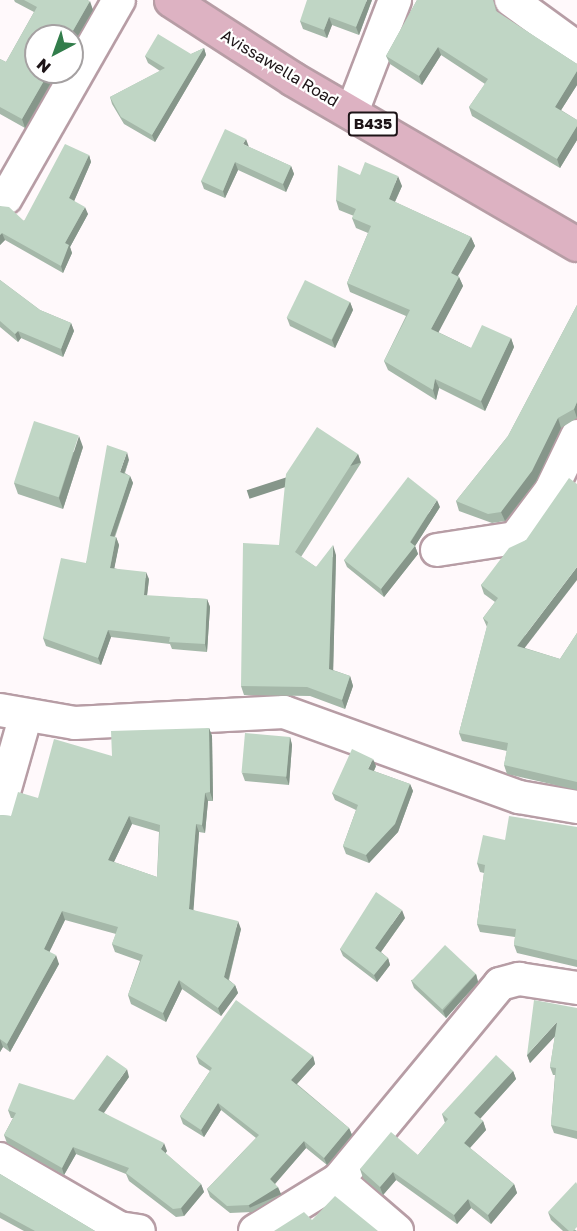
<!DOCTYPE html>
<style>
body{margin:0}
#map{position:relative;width:577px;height:1231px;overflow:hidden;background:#fff9fb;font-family:"Golos Text",sans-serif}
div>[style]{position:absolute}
.roads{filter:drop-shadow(2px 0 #b79da5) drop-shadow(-2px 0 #b79da5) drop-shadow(0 2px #b79da5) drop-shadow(0 -2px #b79da5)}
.minor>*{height:32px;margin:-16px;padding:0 16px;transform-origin:16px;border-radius:16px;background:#fff}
.major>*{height:33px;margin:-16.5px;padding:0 16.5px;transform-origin:16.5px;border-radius:16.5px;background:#ddb2c2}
.wall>*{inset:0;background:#a5b8a9}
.shaded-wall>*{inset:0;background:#86968a;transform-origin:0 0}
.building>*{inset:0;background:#c0d6c5;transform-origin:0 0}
span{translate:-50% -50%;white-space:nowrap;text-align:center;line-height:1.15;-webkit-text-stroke:4.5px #fff;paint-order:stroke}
.shield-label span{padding:2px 4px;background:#fff;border:2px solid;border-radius:4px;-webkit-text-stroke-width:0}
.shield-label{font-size:15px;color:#1d1417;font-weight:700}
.street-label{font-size:16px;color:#1d1417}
.north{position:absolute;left:24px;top:24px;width:60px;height:60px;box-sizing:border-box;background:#fff;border:2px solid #a5a1a2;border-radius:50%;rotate:221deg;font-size:16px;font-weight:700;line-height:24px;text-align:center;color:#1d1417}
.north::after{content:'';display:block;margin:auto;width:21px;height:27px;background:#327d4b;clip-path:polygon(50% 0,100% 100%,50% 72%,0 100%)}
</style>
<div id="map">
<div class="roads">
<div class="minor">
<i style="left:511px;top:0;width:82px;rotate:36deg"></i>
<i style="left:352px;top:112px;width:120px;rotate:-69deg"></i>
<i style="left:6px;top:198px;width:228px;rotate:-60.3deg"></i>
<i style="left:437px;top:550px;width:79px;rotate:-8.7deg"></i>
<i style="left:515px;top:538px;width:60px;rotate:-53.1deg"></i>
<i style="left:551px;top:490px;width:60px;rotate:-64.3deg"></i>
<i style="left:0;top:710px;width:76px;rotate:9.8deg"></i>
<i style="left:75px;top:723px;width:209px;rotate:-3deg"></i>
<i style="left:284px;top:712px;width:250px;rotate:19.9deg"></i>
<i style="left:519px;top:797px;width:59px;rotate:9.8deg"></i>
<i style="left:0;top:806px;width:91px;rotate:-74.1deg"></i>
<i style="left:0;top:1159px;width:138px;rotate:30.1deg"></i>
<i style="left:119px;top:1228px;width:20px;rotate:9deg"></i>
<i style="left:338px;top:1180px;width:78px;rotate:40.8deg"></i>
<i style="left:255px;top:1231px;width:97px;rotate:-31.6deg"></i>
<i style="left:338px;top:1180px;width:254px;rotate:-50.4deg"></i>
<i style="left:500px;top:984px;width:20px;rotate:-15deg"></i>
<i style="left:519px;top:979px;width:59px;rotate:8.8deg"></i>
</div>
<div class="major">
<i style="left:171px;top:0;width:145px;rotate:32.9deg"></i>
<i style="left:293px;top:79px;width:328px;rotate:30.2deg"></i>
</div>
</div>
<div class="wall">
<i style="clip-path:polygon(14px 0,88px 0,93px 10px,72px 46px,72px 36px,36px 72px,57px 72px,25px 128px,0 114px,0 59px,6px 62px,34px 12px,15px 2px)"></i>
<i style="clip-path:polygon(372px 0,359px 35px,332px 25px,327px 38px,303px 29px,300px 21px)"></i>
<i style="clip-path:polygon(417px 0,493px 0,497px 12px,577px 64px,577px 85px,561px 110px,577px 120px,577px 140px,560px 168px,472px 116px,469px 107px,485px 84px,441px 55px,422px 85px,390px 64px,386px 56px)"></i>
<i style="clip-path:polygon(204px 48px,206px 55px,155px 142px,124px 124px,112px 104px,110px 97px,160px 71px,148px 63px,145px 56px,191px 54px)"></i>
<i style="clip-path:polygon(249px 147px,291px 166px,294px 174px,286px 192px,238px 170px,225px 198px,204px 189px,201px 181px)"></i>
<i style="clip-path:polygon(89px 155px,91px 162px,74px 201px,88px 214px,70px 247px,72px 253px,63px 273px,5px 240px,0 245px,0 206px,24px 221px)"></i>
<i style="clip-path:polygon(360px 175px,402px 186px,395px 202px,471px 237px,475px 246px,458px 276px,459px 277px,463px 286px,438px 332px,471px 348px,511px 338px,514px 347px,485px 411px,439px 388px,436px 400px,388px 370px,384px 361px,406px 316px,350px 292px,347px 283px,368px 233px,356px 228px,352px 218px,354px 216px,339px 210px,336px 200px)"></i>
<i style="clip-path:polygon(0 280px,40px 310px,71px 323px,74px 331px,63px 357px,21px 338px,18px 342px,0 327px)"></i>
<i style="clip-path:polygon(350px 302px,353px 310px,335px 348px,290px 326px,287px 318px)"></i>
<i style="clip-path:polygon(577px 305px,577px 418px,561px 428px,536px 481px,505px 521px,492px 523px,459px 511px,456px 501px,508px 436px)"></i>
<i style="clip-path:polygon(83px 447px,63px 509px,18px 494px,14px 483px)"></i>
<i style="clip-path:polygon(358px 454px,361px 463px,301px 557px,316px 567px,336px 555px,333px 670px,350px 676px,353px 686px,345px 709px,310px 696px,244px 695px,241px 686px,279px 545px)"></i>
<i style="clip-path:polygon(129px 460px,125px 473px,130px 476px,133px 483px,115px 537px,116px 537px,119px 545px,114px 568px,149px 579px,147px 596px,207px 599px,210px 607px,207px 652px,172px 649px,170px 644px,111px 637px,101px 665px,46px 646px,43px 638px,86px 563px)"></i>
<i style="clip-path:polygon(440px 507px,415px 546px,418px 554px,384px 597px,347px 567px,344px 560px)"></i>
<i style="clip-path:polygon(526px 540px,525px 648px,560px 659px,577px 633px,577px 790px,507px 774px,504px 765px,507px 751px,462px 741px,459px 733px,487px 627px,483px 618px,495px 602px,484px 594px,481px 585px)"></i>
<i style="clip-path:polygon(evenodd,209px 728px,212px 736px,213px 801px,208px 801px,205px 833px,199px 832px,193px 910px,241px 929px,229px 980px,235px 985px,238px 993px,221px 1016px,182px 989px,166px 1022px,131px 1004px,128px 995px,140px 961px,115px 952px,112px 944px,116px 934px,65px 920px,49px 952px,59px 964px,10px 1052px,3px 1047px,0 1052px,0 815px,11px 816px,38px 798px,112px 756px,209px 728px,132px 824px,159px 832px,157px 877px,114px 862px,132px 824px)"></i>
<i style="clip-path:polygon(290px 737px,292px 745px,289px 785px,245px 781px,242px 773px)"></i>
<i style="clip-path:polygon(376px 766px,374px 771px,410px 784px,413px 791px,398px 832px,369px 863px,346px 854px,343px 846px,356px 810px,335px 800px,332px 793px)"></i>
<i style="clip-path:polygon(577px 827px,577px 967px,517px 953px,514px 945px,515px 937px,480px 932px,477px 924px,484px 873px,480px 872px,477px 863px,505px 840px)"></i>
<i style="clip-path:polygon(405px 918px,381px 952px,388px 958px,390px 965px,377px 982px,343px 956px,340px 949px)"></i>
<i style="clip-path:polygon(476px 974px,478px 982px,446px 1018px,414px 988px,411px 980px)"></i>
<i style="clip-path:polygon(577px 1008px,577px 1139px,554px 1133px,551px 1125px,555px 1075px,553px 1075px,550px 1067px,555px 1036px,530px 1063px,527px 1055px)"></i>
<i style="clip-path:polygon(196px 1056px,313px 1056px,315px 1064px,297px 1084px,349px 1128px,352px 1135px,327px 1165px,306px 1148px,275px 1184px,281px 1194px,252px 1212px,230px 1213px,210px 1197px,207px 1189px,256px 1138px,221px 1110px,204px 1137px,183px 1124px,180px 1116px,210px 1071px,199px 1064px)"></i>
<i style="clip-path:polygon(513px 1071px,516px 1079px,480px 1119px,483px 1121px,486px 1130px,470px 1148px,514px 1184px,517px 1193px,491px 1224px,471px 1208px,457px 1224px,396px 1180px,383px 1195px,363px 1178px,360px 1169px,418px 1155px,445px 1123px,442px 1114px)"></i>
<i style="clip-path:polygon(129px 1077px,104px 1113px,167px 1151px,165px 1153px,201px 1184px,204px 1192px,184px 1216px,176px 1217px,129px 1181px,126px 1174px,76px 1154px,64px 1175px,7px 1143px,4px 1135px,13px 1118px,11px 1118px,8px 1110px,74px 1100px)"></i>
<i style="clip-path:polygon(0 1174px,95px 1231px,24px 1231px,0 1218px)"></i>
<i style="clip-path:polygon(548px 1212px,577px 1231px,563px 1231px,551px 1220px)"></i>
</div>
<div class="shaded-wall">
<i style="clip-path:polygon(367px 0,372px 0,359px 35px,356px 27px)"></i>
<i style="clip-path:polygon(90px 1px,93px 10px,72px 46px,72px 36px,70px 36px)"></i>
<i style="clip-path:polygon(329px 17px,332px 25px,327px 38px,324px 30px)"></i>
<i style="clip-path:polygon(438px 47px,441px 55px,422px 85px,419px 76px)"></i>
<i style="clip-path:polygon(204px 48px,206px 55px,155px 142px,152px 135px)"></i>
<i style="clip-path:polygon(577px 71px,577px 85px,558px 115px,555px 107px)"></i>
<i style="clip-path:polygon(49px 72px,57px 72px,25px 128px,22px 119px)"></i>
<i style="clip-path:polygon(577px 126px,577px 140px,560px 168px,557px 159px)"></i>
<i style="clip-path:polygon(246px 139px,249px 147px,243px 144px)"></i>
<i style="clip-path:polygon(89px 155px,91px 162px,72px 206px,69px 198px)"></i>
<i style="clip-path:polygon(235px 162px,238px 170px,225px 198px,223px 191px)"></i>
<i style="clip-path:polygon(291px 166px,294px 174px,286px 192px,283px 184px)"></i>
<i style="clip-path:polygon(398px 176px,402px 186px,392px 208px,389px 199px)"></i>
<i style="clip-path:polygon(85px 207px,88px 214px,70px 247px,72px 253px,63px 273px,61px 266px,65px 243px)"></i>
<i style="clip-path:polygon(2px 233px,5px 240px,0 245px,0 235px)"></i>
<i style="clip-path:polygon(471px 237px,475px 246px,454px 282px,451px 273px)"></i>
<i style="clip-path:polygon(459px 277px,463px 286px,435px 339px,431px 329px)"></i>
<i style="clip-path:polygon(350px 302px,353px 310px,335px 348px,332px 340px)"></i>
<i style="clip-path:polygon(71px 323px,74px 331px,63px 357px,61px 349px)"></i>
<i style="clip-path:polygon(18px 331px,21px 338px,18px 342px,15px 334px)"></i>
<i style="clip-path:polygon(511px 338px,514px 347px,485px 411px,481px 401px)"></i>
<i style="clip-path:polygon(435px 379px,439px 388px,436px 400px,433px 390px)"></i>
<i style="clip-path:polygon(577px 402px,577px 418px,574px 409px)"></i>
<i style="clip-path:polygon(558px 418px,561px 428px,536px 481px,505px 521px,501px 512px)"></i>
<i style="clip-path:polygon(79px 436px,83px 447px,63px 509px,59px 498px)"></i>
<i style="clip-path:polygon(127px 452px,129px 460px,122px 479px,120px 472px)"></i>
<i style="left:358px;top:454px;width:9px;height:117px;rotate:72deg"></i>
<i style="clip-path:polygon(130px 476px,133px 483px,112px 543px,110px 536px)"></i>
<i style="clip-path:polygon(437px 500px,440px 507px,415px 546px,418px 554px,384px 597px,381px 589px)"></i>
<i style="clip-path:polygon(116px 537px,119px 545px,113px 575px,110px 568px)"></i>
<i style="clip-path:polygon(333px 545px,336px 555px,333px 678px,329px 669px)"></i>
<i style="clip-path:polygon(577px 567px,577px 580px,520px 654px,517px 646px)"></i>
<i style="clip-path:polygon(146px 572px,149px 579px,146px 603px,144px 595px)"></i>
<i style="clip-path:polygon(207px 599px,210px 607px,207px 652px,205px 644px)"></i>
<i style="clip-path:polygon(108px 630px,111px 637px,101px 665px,98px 658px)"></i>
<i style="clip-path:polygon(350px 676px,353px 686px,345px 709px,342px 700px)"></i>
<i style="clip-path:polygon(209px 728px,212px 736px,213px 801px,210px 792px)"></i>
<i style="clip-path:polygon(290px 737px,292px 745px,289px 785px,286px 777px)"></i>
<i style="clip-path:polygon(373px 759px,376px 766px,371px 777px,368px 769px)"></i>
<i style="clip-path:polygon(410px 784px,413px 791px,398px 832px,369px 863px,366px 855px)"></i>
<i style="clip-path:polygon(205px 793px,208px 801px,205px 833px,202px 825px)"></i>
<i style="clip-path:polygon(129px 816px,132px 824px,111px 868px,108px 860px)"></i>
<i style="clip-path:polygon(196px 824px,199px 832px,193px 917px,189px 909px)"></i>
<i style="clip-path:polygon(402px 910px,405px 918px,378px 956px,375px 948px)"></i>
<i style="clip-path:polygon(62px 911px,65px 920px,47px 957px,44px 949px)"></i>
<i style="clip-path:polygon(238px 921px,241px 929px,227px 985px,224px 977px)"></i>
<i style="clip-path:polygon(56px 955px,59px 964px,10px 1052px,7px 1044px)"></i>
<i style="clip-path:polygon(388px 958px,390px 965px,377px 982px,374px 975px)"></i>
<i style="clip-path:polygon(476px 974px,478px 982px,446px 1018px,443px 1011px)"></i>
<i style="clip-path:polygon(179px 980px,182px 989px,166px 1022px,163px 1013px)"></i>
<i style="clip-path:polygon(235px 985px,238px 993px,221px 1016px,218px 1008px)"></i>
<i style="clip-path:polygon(557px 1022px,560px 1031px,530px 1063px,527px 1055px)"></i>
<i style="clip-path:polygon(0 1039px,3px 1047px,0 1052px)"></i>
<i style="clip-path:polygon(313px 1056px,315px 1064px,294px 1087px,291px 1080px)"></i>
<i style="clip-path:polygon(127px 1069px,129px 1077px,100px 1118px,98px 1110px)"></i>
<i style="clip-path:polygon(513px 1071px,516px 1079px,477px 1122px,474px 1113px)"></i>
<i style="clip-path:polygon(218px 1103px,221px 1110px,204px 1137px,201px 1130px)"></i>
<i style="clip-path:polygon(483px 1121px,486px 1130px,467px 1151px,464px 1143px)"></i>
<i style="clip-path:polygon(349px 1128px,352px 1135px,327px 1165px,324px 1158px)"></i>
<i style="clip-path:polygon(304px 1141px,306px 1148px,273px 1186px,270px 1179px)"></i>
<i style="clip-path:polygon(164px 1143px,167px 1151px,163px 1157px,161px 1149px)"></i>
<i style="clip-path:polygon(73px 1147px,76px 1154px,64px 1175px,62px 1168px)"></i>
<i style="clip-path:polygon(393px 1172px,396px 1180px,383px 1195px,380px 1187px)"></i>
<i style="clip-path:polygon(201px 1184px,204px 1192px,184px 1216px,181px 1208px)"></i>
<i style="clip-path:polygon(514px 1184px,517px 1193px,491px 1224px,488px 1215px)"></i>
<i style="left:278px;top:1187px;width:8px;height:34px;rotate:67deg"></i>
<i style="clip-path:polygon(468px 1199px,471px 1208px,457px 1224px,454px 1215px)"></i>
</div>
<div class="building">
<i style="clip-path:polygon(24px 0,87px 0,90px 1px,70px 36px,36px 36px,36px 72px,49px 72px,22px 119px,0 107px,0 59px,6px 62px,37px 7px)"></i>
<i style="clip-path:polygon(307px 0,367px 0,356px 27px,329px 17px,324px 30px,300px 21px)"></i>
<i style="clip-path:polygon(417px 0,493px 0,496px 11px,577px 64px,577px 71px,555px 107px,577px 120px,577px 126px,557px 159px,469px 107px,488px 79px,438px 47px,419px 76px,386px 56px)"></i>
<i style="clip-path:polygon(158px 34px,191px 54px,204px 48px,152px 135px,121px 117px,110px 97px,165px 68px,145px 56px)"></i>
<i style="clip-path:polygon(225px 129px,246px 139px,243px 144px,291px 166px,283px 184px,235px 162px,223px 191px,201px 181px)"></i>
<i style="clip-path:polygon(65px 144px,89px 155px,69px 198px,85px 207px,65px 243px,69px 245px,61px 266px,2px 233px,0 235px,0 206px,9px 207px,24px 221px)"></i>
<i style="clip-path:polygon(365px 162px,398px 176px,389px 199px,471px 237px,451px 273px,459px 277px,431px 329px,471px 348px,482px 325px,511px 338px,481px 401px,435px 379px,433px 390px,384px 361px,410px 310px,347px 283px,371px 226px,352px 218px,356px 209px,336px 200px,338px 165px,360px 175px)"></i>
<i style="clip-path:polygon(0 280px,40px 310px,71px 323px,61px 349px,18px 331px,15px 334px,0 321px)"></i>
<i style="left:305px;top:280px;width:50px;height:42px;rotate:26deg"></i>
<i style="clip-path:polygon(577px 305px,577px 402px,574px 409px,558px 418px,532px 471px,501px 512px,488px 514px,456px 501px,508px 436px)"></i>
<i style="left:34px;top:421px;width:47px;height:65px;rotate:18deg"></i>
<i style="clip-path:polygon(317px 427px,358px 454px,295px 552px,316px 567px,333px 545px,329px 669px,350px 676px,342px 700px,307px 687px,241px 686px,243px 543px,279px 545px,286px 474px)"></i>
<i style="clip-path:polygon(107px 445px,127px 452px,120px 472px,130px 476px,110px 536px,116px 537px,110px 568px,146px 572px,144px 595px,207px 599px,205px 644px,169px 642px,170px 637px,108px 630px,98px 658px,43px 638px,61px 558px,86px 563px)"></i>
<i style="clip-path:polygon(408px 477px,437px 500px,410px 542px,415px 546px,381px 589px,344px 560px)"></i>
<i style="clip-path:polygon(569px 478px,577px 484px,577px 567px,517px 646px,560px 659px,577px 633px,577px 782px,504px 765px,508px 743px,459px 733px,488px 622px,483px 618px,498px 598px,481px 585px,509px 548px,526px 540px)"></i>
<i style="clip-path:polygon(evenodd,209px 728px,210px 792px,205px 793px,202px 825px,196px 824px,189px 909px,238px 921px,224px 977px,235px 985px,218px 1008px,179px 980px,163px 1013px,128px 995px,143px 955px,112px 944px,118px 927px,62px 911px,44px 949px,56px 955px,7px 1044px,0 1039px,0 815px,11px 816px,18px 792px,38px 798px,54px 739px,112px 756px,111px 731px,209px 728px,129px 816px,160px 825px,157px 877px,108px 860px,129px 816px)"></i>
<i style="left:245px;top:733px;width:45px;height:40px;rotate:5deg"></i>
<i style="clip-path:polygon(352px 749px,373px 759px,368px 769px,410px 784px,395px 824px,366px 855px,343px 846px,358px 805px,332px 793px)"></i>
<i style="clip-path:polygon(509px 816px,577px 827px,577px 960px,514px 945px,516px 929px,477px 924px,485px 865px,477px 863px,483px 835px,505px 840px)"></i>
<i style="clip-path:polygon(376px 892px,402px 910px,375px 948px,388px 958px,374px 975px,340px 949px)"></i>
<i style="left:445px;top:945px;width:42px;height:49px;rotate:43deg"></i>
<i style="clip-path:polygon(236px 1000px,313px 1056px,291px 1080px,349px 1128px,324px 1158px,304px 1141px,270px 1179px,278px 1187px,249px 1205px,227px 1206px,207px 1189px,259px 1135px,218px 1103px,201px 1130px,180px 1116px,212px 1068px,196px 1056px)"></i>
<i style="clip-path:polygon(534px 1000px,577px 1008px,577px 1131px,551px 1125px,556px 1068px,550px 1067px,557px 1022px,527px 1055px)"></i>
<i style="clip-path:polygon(107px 1055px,127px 1069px,98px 1110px,164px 1143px,161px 1149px,201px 1184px,181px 1208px,173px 1209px,126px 1173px,129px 1168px,73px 1147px,62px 1168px,4px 1135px,16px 1113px,8px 1110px,19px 1083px,74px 1100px)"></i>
<i style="clip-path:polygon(496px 1055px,513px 1071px,474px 1113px,483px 1121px,464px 1143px,514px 1184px,488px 1215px,468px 1199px,454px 1215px,393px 1172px,380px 1187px,360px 1169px,391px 1132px,418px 1155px,448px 1119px,442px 1114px)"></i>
<i style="clip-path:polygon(0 1174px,95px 1231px,35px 1231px,0 1212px)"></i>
<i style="clip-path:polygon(576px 1182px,577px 1184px,577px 1227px,573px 1231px,569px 1231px,548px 1212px)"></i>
<i style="clip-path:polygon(335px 1196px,378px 1231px,274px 1231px,304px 1212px,312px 1220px)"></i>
</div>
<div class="shield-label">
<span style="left:373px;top:124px">B435</span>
</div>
<div class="street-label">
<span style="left:280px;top:68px;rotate:31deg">Avissawella Road</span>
</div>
<div class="north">N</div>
</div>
